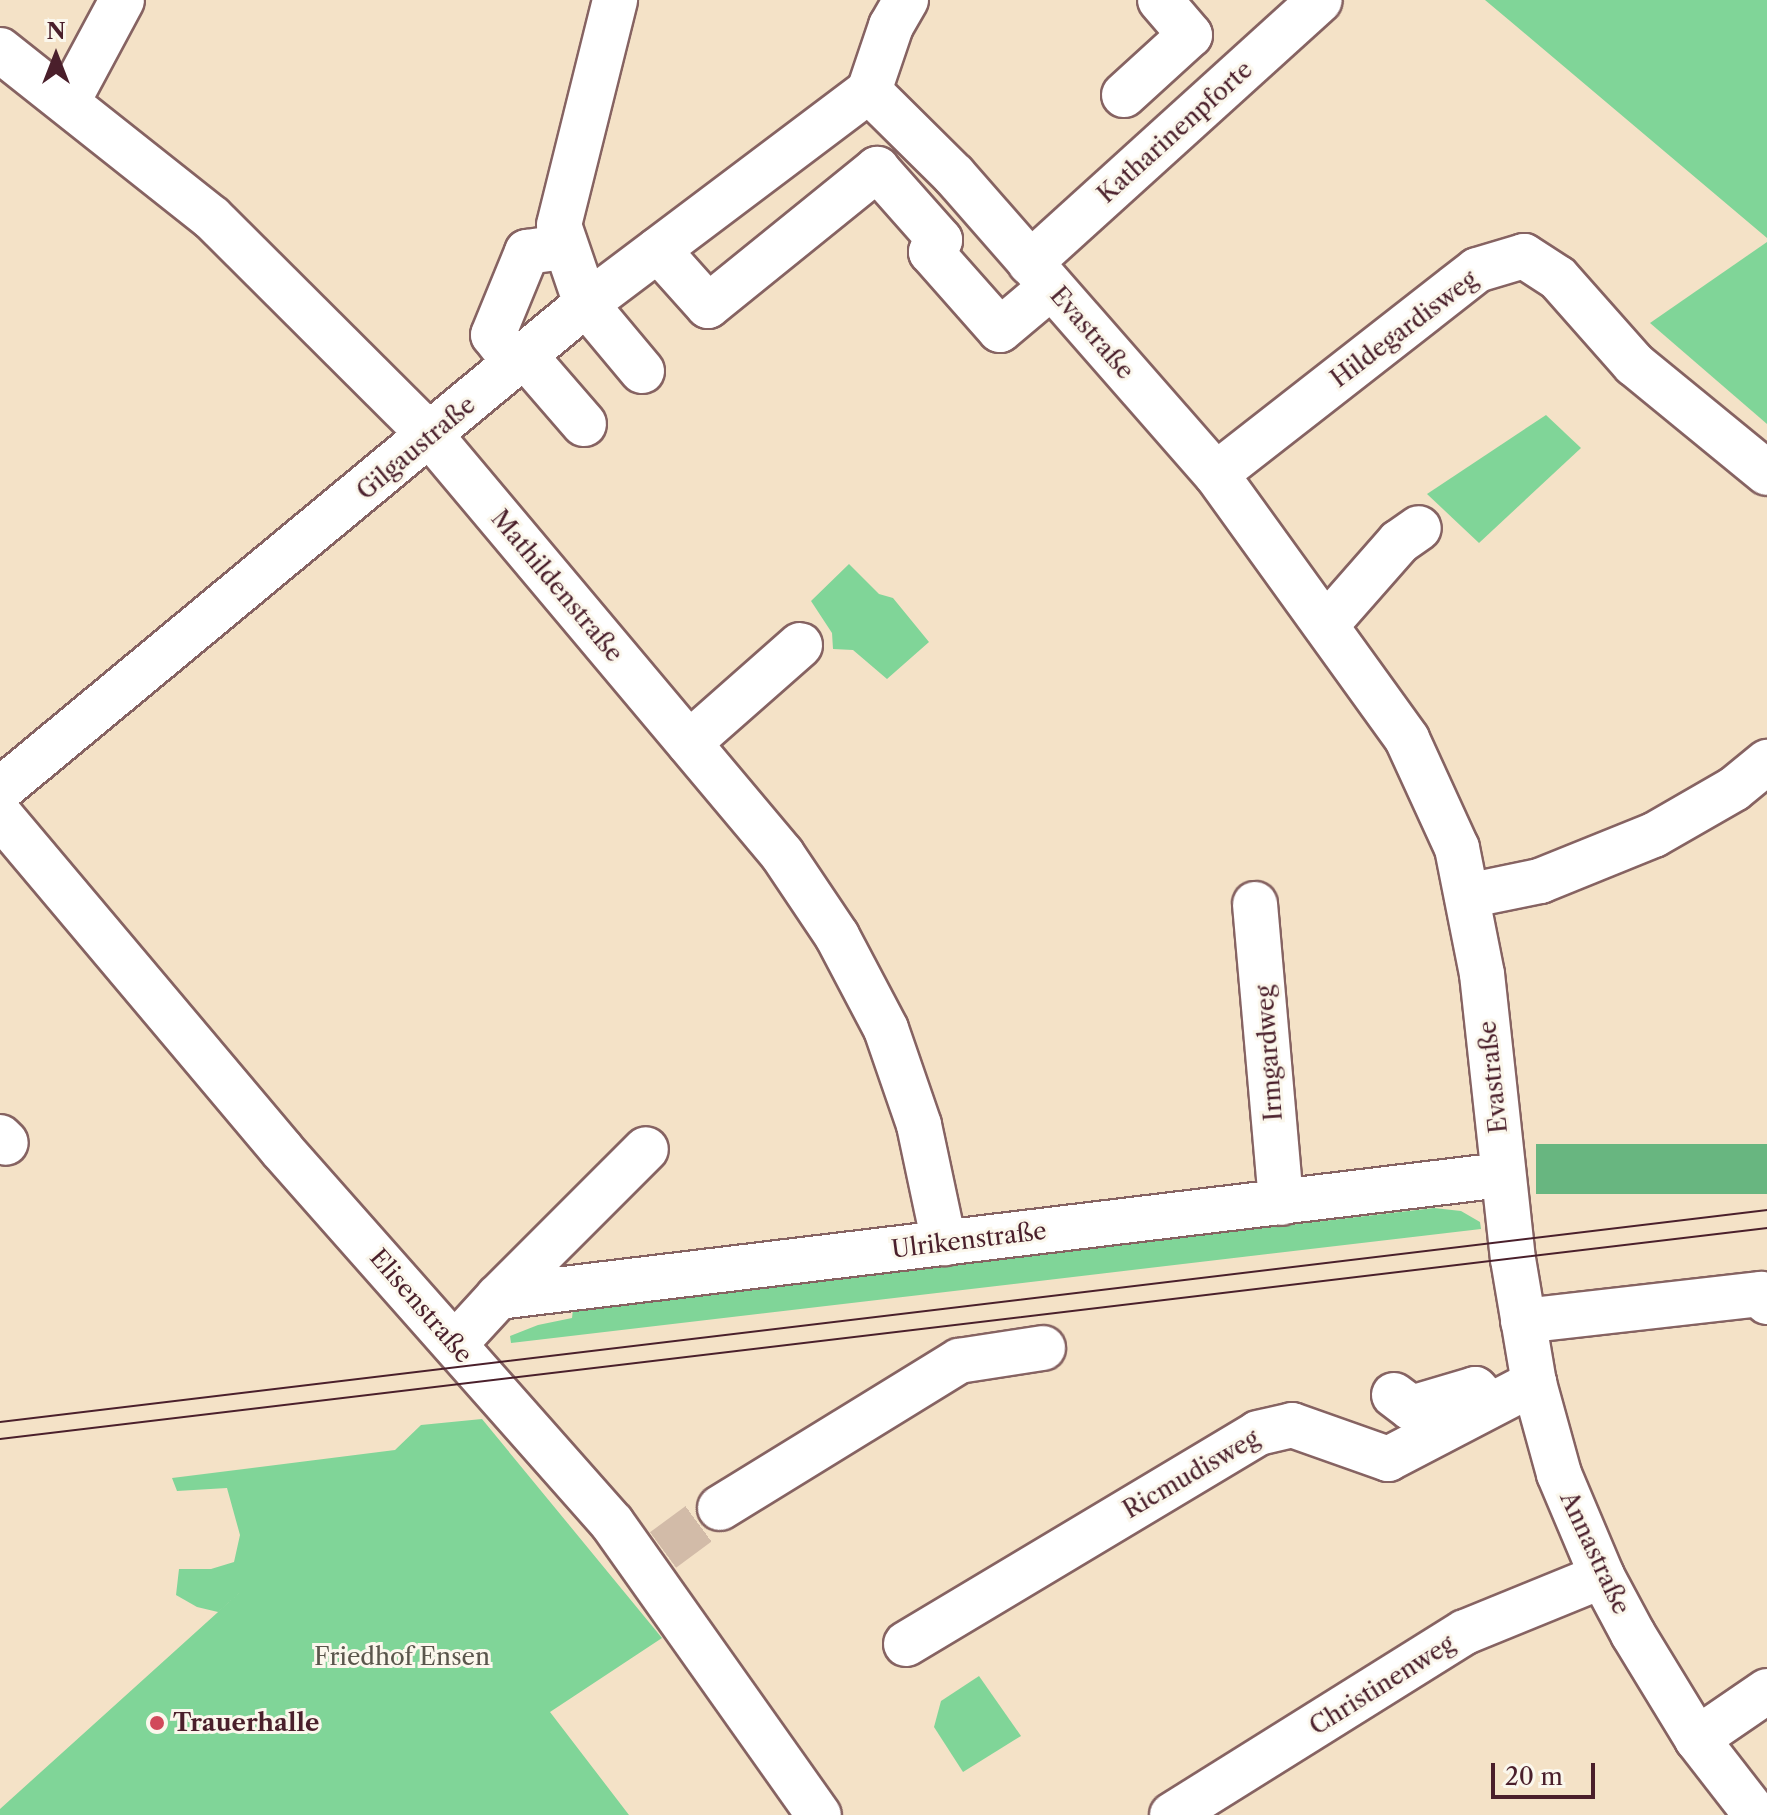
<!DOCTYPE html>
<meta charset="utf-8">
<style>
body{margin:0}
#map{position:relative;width:1767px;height:1815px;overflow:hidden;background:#f4e2c7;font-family:"Libre Caslon Text",serif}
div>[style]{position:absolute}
.green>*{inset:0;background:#80d598}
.forest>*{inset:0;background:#68b680;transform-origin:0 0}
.minor-tunnel>*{height:44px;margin-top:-22px;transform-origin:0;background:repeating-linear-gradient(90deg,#d2bba8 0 44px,transparent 0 66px)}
.roads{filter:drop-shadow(2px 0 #866362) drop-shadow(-2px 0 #866362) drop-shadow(0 2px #866362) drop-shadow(0 -2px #866362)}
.minor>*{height:44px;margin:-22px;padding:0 22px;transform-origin:22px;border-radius:22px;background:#fff}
.tram>*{height:2px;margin:-1px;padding:0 1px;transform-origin:1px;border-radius:1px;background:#4a1f2b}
.dots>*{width:22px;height:22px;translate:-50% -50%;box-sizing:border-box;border:4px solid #fbf7ec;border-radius:50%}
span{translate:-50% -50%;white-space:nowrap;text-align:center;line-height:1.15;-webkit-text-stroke:6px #fbf7ec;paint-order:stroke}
.street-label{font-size:24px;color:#4a1f2b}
.park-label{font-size:24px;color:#5a564c}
.poi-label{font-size:24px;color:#4a1f2b;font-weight:700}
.left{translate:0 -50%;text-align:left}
.north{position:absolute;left:16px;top:16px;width:80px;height:80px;-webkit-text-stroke:6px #fbf7ec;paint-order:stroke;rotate:0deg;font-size:22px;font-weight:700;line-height:32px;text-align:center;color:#4a1f2b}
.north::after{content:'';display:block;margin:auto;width:28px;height:36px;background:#4a1f2b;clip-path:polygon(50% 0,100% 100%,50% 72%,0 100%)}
.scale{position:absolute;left:1491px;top:1763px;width:104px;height:36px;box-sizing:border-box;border:4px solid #4a1f2b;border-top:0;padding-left:10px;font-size:24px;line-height:28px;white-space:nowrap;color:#4a1f2b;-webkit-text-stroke:6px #fbf7ec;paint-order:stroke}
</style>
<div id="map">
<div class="green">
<i style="clip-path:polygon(1485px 0,1767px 0,1767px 238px,1516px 26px)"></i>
<i style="clip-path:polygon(1767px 242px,1767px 424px,1650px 323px)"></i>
<i style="clip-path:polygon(1546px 415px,1581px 448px,1479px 543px,1427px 494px)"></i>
<i style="clip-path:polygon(849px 564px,879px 594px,893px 598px,929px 642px,887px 679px,853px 650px,833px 649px,832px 633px,811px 601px)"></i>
<i style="clip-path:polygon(1434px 1208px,1461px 1211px,1480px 1222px,1481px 1229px,511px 1343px,510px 1336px,538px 1325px,572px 1318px,573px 1309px)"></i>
<i style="clip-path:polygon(482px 1419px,662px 1638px,550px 1712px,629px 1815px,0 1815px,0 1809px,310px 1529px,218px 1612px,197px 1607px,176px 1595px,179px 1569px,211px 1569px,234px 1562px,240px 1535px,227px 1488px,177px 1491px,172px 1478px,395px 1450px,421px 1425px)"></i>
<i style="clip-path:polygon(979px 1676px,1021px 1736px,963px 1772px,934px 1727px,941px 1701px)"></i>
</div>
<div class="forest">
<i style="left:1767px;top:1144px;width:50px;height:231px;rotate:90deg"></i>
</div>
<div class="minor-tunnel">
<i style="left:663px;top:1550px;width:71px;rotate:-36.4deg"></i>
</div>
<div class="roads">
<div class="minor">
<i style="left:0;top:50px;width:270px;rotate:38.4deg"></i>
<i style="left:212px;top:218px;width:309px;rotate:44.9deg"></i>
<i style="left:431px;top:436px;width:546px;rotate:49.98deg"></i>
<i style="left:782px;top:854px;width:99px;rotate:56.1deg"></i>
<i style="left:837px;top:936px;width:105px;rotate:62.2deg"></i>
<i style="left:886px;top:1029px;width:102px;rotate:71deg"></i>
<i style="left:919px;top:1125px;width:121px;rotate:78deg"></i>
<i style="left:869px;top:91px;width:69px;rotate:-71.3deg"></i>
<i style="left:891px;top:26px;width:30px;rotate:-60deg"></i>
<i style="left:1124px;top:95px;width:89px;rotate:-42.3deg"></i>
<i style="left:1190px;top:35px;width:46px;rotate:-130.6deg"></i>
<i style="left:69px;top:99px;width:112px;rotate:-61.8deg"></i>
<i style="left:658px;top:250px;width:75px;rotate:48.2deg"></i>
<i style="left:708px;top:306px;width:218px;rotate:-39deg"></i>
<i style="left:877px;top:169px;width:95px;rotate:48.4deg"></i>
<i style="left:940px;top:240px;width:15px;rotate:127deg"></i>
<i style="left:931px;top:252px;width:104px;rotate:48.5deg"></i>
<i style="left:1000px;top:330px;width:67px;rotate:-40.1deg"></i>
<i style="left:1030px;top:263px;width:391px;rotate:-42.2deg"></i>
<i style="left:525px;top:356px;width:90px;rotate:49.1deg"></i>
<i style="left:516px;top:364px;width:37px;rotate:-128deg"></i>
<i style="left:493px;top:335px;width:90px;rotate:-67.7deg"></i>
<i style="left:527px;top:252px;width:37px;rotate:-8deg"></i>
<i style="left:642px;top:371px;width:87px;rotate:-129.9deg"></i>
<i style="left:586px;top:304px;width:354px;rotate:-37deg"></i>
<i style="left:869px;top:91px;width:120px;rotate:44.7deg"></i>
<i style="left:954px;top:175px;width:398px;rotate:48.8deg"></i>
<i style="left:1216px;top:474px;width:327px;rotate:54.2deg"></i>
<i style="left:1407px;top:739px;width:120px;rotate:65.4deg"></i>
<i style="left:1457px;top:848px;width:128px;rotate:78.8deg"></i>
<i style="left:1482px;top:974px;width:287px;rotate:83.8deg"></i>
<i style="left:1513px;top:1259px;width:126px;rotate:80.4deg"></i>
<i style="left:1534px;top:1383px;width:94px;rotate:74.6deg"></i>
<i style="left:1559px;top:1474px;width:111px;rotate:67.1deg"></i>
<i style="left:1602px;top:1576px;width:66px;rotate:61.9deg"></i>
<i style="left:1633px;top:1634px;width:123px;rotate:58.6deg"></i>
<i style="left:1697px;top:1739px;width:96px;rotate:52.2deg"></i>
<i style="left:1216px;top:474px;width:331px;rotate:-38deg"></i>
<i style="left:1477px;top:270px;width:49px;rotate:-16.6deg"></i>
<i style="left:1524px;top:256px;width:40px;rotate:32.9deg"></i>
<i style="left:1558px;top:278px;width:115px;rotate:48.5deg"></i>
<i style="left:1634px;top:364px;width:172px;rotate:39.3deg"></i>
<i style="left:1327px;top:624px;width:109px;rotate:-48.7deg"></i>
<i style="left:1399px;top:542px;width:24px;rotate:-35deg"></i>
<i style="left:689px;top:743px;width:148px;rotate:-41.4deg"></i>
<i style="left:0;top:790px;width:761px;rotate:-39.67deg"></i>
<i style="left:586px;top:304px;width:83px;rotate:-108.9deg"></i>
<i style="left:559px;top:225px;width:232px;rotate:-76deg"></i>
<i style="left:0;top:815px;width:438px;rotate:49.9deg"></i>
<i style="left:282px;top:1150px;width:498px;rotate:48.5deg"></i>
<i style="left:612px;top:1523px;width:358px;rotate:54.7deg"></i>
<i style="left:1467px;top:896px;width:75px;rotate:-11.6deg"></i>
<i style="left:1540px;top:881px;width:123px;rotate:-22deg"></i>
<i style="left:1654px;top:835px;width:92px;rotate:-29.9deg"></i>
<i style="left:1734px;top:789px;width:43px;rotate:-39.3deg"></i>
<i style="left:1255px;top:904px;width:300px;rotate:85deg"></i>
<i style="left:0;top:1137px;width:8px;rotate:45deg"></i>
<i style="left:498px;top:1297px;width:209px;rotate:-45deg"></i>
<i style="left:1523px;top:1321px;width:240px;rotate:-6.5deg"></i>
<i style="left:1761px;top:1294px;width:10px;rotate:53deg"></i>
<i style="left:455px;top:1344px;width:64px;rotate:-47.5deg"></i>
<i style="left:498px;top:1297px;width:1011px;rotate:-6.93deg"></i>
<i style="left:1394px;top:1395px;width:21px;rotate:37deg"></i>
<i style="left:1411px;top:1408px;width:67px;rotate:-16.5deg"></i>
<i style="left:1475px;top:1389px;width:13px;rotate:45deg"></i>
<i style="left:720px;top:1508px;width:281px;rotate:-31.6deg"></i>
<i style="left:959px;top:1361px;width:85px;rotate:-8.8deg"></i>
<i style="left:906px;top:1644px;width:410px;rotate:-30.9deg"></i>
<i style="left:1258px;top:1433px;width:35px;rotate:-13deg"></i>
<i style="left:1292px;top:1425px;width:102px;rotate:19.5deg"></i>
<i style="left:1388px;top:1459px;width:165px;rotate:-27.5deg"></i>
<i style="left:1697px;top:1739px;width:85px;rotate:-34.4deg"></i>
<i style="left:1172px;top:1815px;width:345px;rotate:-32deg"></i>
<i style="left:1465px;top:1632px;width:148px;rotate:-22.2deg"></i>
</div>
</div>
<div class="tram">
<i style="left:0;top:1422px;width:1780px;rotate:-6.84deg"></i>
<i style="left:0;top:1439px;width:1780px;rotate:-6.81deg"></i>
</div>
<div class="dots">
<i style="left:157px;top:1723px;background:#d1495b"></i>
</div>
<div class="street-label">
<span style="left:1175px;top:132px;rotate:-42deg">Katharinenpforte</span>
<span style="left:1404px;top:329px;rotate:-37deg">Hildegardisweg</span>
<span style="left:1092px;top:333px;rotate:49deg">Evastraße</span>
<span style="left:416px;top:448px;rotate:-40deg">Gilgaustraße</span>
<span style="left:557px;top:586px;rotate:50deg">Mathildenstraße</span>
<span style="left:1269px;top:1053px;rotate:-94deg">Irmgardweg</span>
<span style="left:1493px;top:1077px;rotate:-96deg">Evastraße</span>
<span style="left:969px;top:1240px;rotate:-7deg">Ulrikenstraße</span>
<span style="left:421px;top:1306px;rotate:49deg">Elisenstraße</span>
<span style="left:1191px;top:1474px;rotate:-30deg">Ricmudisweg</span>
<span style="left:1595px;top:1553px;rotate:65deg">Annastraße</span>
<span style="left:1382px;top:1685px;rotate:-32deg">Christinenweg</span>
</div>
<div class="park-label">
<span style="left:402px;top:1657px">Friedhof Ensen</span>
</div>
<div class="poi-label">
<span class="left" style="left:173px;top:1723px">Trauerhalle</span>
</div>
<div class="north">N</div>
<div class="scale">20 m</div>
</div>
